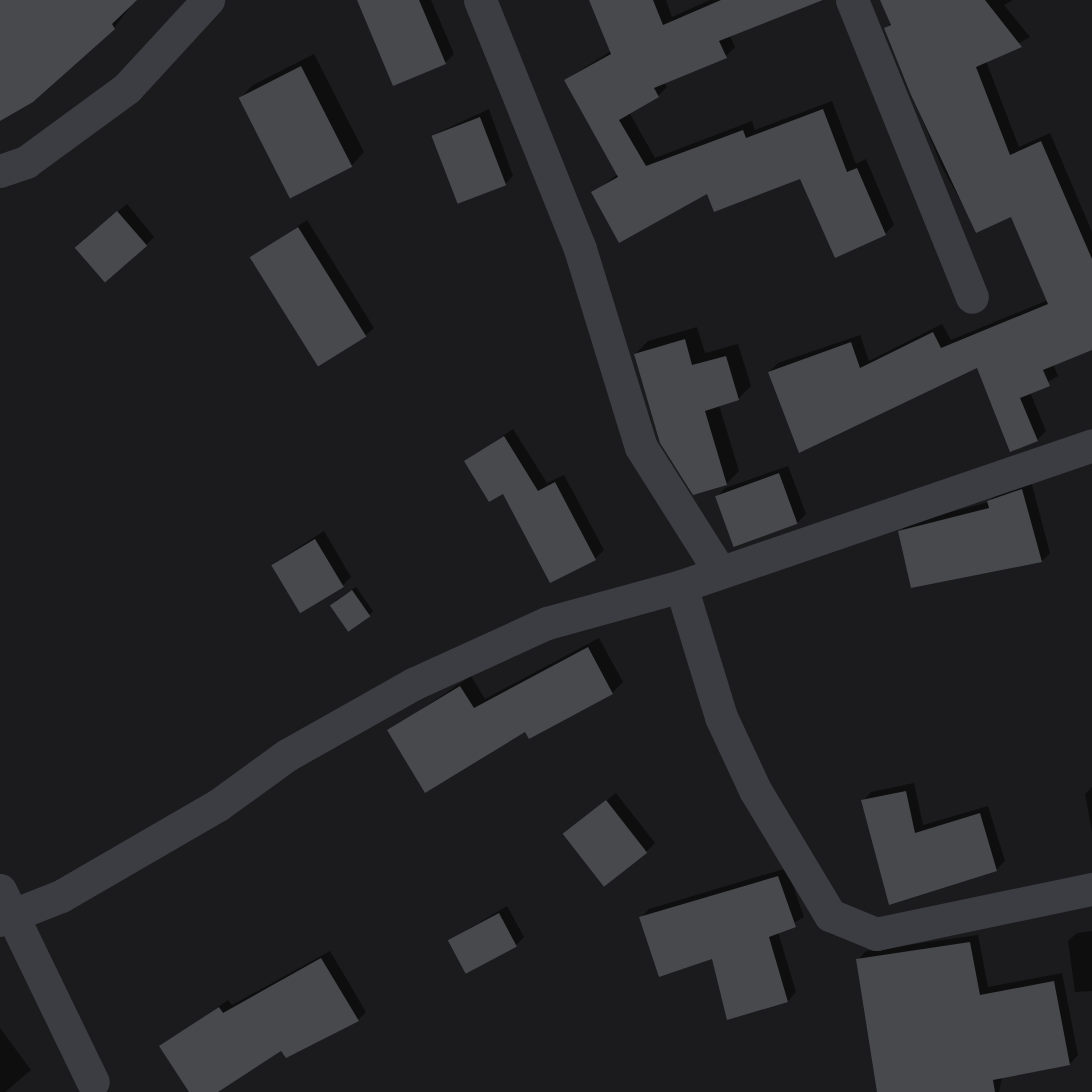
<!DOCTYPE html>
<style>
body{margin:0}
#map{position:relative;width:1092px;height:1092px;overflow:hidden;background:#1b1b1d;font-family:Karla,sans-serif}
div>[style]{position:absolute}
.shadow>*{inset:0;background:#0007}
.building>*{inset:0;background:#48494d;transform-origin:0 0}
.minor>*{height:33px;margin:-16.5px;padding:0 16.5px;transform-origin:16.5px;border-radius:16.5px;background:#3c3d42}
span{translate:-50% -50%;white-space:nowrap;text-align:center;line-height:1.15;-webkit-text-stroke:4.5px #161618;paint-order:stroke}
</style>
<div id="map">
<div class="shadow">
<i style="clip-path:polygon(0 0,135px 0,114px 28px,33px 101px,0 119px)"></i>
<i style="clip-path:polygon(364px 0,431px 0,454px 54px,445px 63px)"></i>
<i style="clip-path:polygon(591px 0,666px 0,672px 17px,710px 0,823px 0,730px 36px,735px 47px,726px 56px,664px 82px,667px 87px,658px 96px,629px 112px,655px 158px,752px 121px,755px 130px,832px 101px,856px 164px,866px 159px,894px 225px,885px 234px,801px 178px,708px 192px,593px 193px,618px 174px,565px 80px,611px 51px)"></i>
<i style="clip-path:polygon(882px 0,1013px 0,1004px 5px,1030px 37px,986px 61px,1019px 147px,1050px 133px,1092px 232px,1092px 348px,1053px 364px,1058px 376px,1030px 392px,1046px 431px,1037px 440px,978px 366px,769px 372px,778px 363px,860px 335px,869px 361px,942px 324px,951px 340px,1048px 300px,1012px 215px,977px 231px,942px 167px,885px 29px,891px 23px)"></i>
<i style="clip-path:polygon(314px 54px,364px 152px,352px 165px,240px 98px,253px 85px)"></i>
<i style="clip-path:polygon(489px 109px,513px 176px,505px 184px,433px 135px)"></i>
<i style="clip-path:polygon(127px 204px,154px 237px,146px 245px,84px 239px)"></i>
<i style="clip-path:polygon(307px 220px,374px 328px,365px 336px,252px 257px)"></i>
<i style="clip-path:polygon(697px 327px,705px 353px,738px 344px,751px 386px,738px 399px,719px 405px,739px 471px,726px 484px,635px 354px,648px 341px)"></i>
<i style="clip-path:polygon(513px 429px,547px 483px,564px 475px,604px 550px,595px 559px,466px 461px)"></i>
<i style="clip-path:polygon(788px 466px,806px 514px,797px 523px,717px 497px,725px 488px)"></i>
<i style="clip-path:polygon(1031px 481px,1050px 553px,1042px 561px,900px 532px,908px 523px,989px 502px,997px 493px)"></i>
<i style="clip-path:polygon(324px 531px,351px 577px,343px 585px,273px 564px)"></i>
<i style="clip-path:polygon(356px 587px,373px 611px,369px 615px,335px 601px)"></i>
<i style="clip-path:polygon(599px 638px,623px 682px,612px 693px,526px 730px,389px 731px,471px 676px,485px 699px)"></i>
<i style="clip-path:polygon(914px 783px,923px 825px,988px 806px,1005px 861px,997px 869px,890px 903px,863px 801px,871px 792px)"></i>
<i style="clip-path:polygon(1092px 787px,1092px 832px,1085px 794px)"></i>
<i style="clip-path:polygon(616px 793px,655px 843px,646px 852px,564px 834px)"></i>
<i style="clip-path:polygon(787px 868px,804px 917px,778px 932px,796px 992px,788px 1001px,728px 1018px,713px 957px,641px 918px,649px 909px)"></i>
<i style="clip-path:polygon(507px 906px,524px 937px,516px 945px,450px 940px)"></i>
<i style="clip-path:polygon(1092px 931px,1092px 991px,1075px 992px,1068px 941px,1077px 933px)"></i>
<i style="clip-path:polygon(978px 935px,988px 987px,1062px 973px,1078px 1055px,1070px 1064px,1002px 1077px,999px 1092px,878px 1092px,858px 960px,866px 951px)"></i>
<i style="clip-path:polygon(330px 951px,366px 1012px,358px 1020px,282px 1049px,216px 1092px,191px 1092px,161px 1047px,228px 1000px,232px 1005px)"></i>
<i style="clip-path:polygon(0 1028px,31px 1070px,5px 1092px,0 1092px)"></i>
</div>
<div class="building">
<i style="clip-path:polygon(0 0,137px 0,112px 24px,115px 29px,33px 102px,0 121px)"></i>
<i style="clip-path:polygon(357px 0,419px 0,446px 64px,393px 86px)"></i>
<i style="clip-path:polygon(589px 0,653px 0,663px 25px,721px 0,823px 0,719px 41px,727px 58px,654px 88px,659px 97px,619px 120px,646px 166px,743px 130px,746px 138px,823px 109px,847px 172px,857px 168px,886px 235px,835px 258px,800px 179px,714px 212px,707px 194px,619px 243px,591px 192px,618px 177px,564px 80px,611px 54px)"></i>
<i style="clip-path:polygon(880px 0,985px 0,1022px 47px,976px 67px,1010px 155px,1041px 141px,1092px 259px,1092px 350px,1043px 370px,1050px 386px,1020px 398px,1038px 441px,1010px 452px,977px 368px,799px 453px,768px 372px,851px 342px,860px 368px,933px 332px,941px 348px,1048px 304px,1011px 217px,976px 233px,911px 95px,884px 28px,891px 25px)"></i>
<i style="left:301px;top:66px;width:113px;height:70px;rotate:63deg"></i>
<i style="left:480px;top:117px;width:73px;height:52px;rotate:69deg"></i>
<i style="left:117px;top:211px;width:46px;height:56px;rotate:49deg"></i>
<i style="left:298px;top:227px;width:129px;height:57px;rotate:58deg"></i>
<i style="clip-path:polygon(685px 339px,692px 365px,726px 356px,739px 400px,705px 411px,727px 485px,693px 495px,660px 443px,634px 354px)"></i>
<i style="clip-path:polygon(504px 436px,538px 491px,555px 482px,596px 560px,550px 583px,503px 494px,489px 502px,464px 461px)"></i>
<i style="left:779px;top:473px;width:54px;height:68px;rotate:70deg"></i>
<i style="clip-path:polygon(1022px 489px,1042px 562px,911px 588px,898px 531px,989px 508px,987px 501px)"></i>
<i style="left:315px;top:539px;width:56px;height:51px;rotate:59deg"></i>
<i style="left:352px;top:590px;width:32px;height:27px;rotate:55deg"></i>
<i style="clip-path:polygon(588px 647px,613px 694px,529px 739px,525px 732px,425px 793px,387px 730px,460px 686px,474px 708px)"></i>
<i style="clip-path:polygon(906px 791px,915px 833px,980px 813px,997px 871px,889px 905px,861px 800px)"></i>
<i style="left:606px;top:800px;width:67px;height:55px;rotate:52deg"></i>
<i style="clip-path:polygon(778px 876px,796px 927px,769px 937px,788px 1002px,727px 1020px,712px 959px,659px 977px,639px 917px)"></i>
<i style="left:499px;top:913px;width:38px;height:58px;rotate:62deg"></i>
<i style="clip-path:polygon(970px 942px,980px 995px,1054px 981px,1070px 1065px,993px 1080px,995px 1092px,877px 1092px,856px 959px)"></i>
<i style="clip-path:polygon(321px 958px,359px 1021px,286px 1058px,281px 1051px,218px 1092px,189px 1092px,159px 1046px,219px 1007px,223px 1013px)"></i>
</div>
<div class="minor">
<i style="left:480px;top:0;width:268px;rotate:68.1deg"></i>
<i style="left:580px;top:249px;width:207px;rotate:72.9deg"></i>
<i style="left:641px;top:447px;width:148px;rotate:57.7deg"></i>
<i style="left:852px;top:0;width:320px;rotate:68deg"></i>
<i style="left:0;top:171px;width:28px;rotate:-19deg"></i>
<i style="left:26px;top:162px;width:125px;rotate:-36.2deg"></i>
<i style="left:127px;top:88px;width:120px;rotate:-47.4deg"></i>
<i style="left:681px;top:586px;width:137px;rotate:73deg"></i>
<i style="left:721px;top:717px;width:81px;rotate:65deg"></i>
<i style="left:755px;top:790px;width:146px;rotate:59deg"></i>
<i style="left:830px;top:915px;width:50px;rotate:22.4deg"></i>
<i style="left:876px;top:934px;width:221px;rotate:-11.8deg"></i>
<i style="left:0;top:890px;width:213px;rotate:64.2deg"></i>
<i style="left:0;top:920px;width:66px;rotate:-21.5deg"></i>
<i style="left:61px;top:896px;width:181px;rotate:-30.1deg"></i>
<i style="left:218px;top:805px;width:85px;rotate:-35.9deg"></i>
<i style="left:287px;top:755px;width:145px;rotate:-29.4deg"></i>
<i style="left:413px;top:684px;width:147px;rotate:-24.5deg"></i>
<i style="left:547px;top:623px;width:139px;rotate:-15.4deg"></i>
<i style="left:681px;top:586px;width:435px;rotate:-18.9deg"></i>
</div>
</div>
